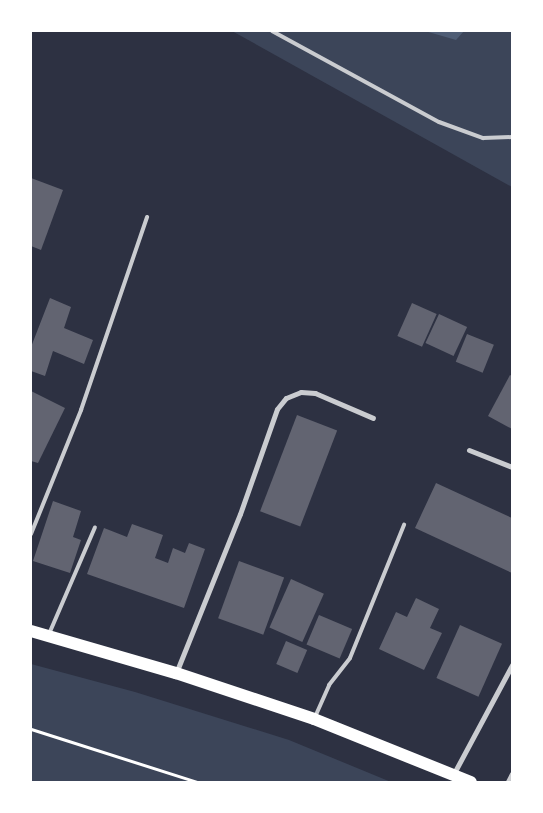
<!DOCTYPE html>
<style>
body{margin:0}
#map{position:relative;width:543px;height:813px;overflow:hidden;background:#2d3142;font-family:Manrope,sans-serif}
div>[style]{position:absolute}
.green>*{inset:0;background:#3c4559}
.water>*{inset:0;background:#4f5d75}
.building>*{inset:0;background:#626471;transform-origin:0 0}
.path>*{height:3px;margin:-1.5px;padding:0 1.5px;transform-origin:1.5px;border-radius:1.5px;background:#fff}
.service>*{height:4px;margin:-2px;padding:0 2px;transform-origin:2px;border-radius:2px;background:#caccd0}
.minor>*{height:5px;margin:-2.5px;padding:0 2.5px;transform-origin:2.5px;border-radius:2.5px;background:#caccd0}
.primary>*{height:12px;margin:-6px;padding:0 6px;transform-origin:6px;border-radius:6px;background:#fff}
span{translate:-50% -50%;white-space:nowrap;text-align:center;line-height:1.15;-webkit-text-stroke:5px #fff;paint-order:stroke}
.frame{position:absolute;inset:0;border:32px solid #fff;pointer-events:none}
</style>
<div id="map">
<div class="green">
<i style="clip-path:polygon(232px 31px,512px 31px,512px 187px)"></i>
<i style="clip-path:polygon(31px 664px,135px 692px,289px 740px,391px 782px,31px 782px)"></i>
</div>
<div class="water">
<i style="clip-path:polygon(425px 31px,464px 31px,456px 40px)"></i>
</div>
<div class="building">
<i style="clip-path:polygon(31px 178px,63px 190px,41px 250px,31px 246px)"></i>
<i style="clip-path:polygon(50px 298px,71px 307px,64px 328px,93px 340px,84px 364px,53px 351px,45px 376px,31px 371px,31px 347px)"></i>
<i style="left:412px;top:303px;width:27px;height:36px;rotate:24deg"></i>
<i style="left:439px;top:314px;width:31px;height:32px;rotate:25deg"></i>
<i style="left:467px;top:334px;width:29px;height:30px;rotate:22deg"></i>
<i style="clip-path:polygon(510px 375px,512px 376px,512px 429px,488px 416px)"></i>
<i style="clip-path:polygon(31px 391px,65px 408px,38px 463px,31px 461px)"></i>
<i style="left:297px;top:415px;width:43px;height:103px;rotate:21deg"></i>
<i style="clip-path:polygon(436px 483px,512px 518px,512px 573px,415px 528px)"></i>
<i style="clip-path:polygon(53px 501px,81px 511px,73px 537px,81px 540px,70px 573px,33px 561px)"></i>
<i style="clip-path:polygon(132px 524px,163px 535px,155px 558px,168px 563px,173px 548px,185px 553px,189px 543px,205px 549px,184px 608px,87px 574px,104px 528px,127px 537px)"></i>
<i style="left:239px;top:561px;width:48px;height:61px;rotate:20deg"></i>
<i style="left:291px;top:579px;width:36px;height:53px;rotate:24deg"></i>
<i style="clip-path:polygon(416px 598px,439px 609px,430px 628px,442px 633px,424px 670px,379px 649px,396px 612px,407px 617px)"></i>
<i style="left:319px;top:615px;width:36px;height:32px;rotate:23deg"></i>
<i style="left:460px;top:625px;width:46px;height:58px;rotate:24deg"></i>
<i style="left:286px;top:641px;width:23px;height:25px;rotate:23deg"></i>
</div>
<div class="path">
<i style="left:31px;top:729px;width:174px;rotate:17.7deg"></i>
</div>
<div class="service">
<i style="left:272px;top:31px;width:190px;rotate:28.6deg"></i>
<i style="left:439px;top:122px;width:47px;rotate:20deg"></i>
<i style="left:483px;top:138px;width:29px;rotate:-2deg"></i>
<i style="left:31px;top:534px;width:134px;rotate:-68deg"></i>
<i style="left:81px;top:410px;width:204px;rotate:-71.1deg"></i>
<i style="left:49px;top:634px;width:116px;rotate:-66.7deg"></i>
<i style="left:315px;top:717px;width:35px;rotate:-66deg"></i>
<i style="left:329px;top:685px;width:34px;rotate:-52deg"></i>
<i style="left:350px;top:658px;width:144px;rotate:-67.9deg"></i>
<i style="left:508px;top:782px;width:9px;rotate:-63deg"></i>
</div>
<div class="minor">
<i style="left:469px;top:450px;width:46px;rotate:21.6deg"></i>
<i style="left:176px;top:673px;width:171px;rotate:-68.1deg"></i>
<i style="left:240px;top:514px;width:111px;rotate:-70.6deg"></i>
<i style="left:277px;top:409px;width:14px;rotate:-51deg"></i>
<i style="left:286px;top:398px;width:16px;rotate:-22deg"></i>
<i style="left:301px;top:392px;width:14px;rotate:4deg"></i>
<i style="left:315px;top:393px;width:63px;rotate:23.3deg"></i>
<i style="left:453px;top:775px;width:125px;rotate:-61.8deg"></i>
</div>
<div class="primary">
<i style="left:31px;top:631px;width:151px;rotate:16.2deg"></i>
<i style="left:176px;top:673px;width:145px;rotate:18.4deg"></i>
<i style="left:314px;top:719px;width:169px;rotate:21.9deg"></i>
</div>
<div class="frame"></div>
</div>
